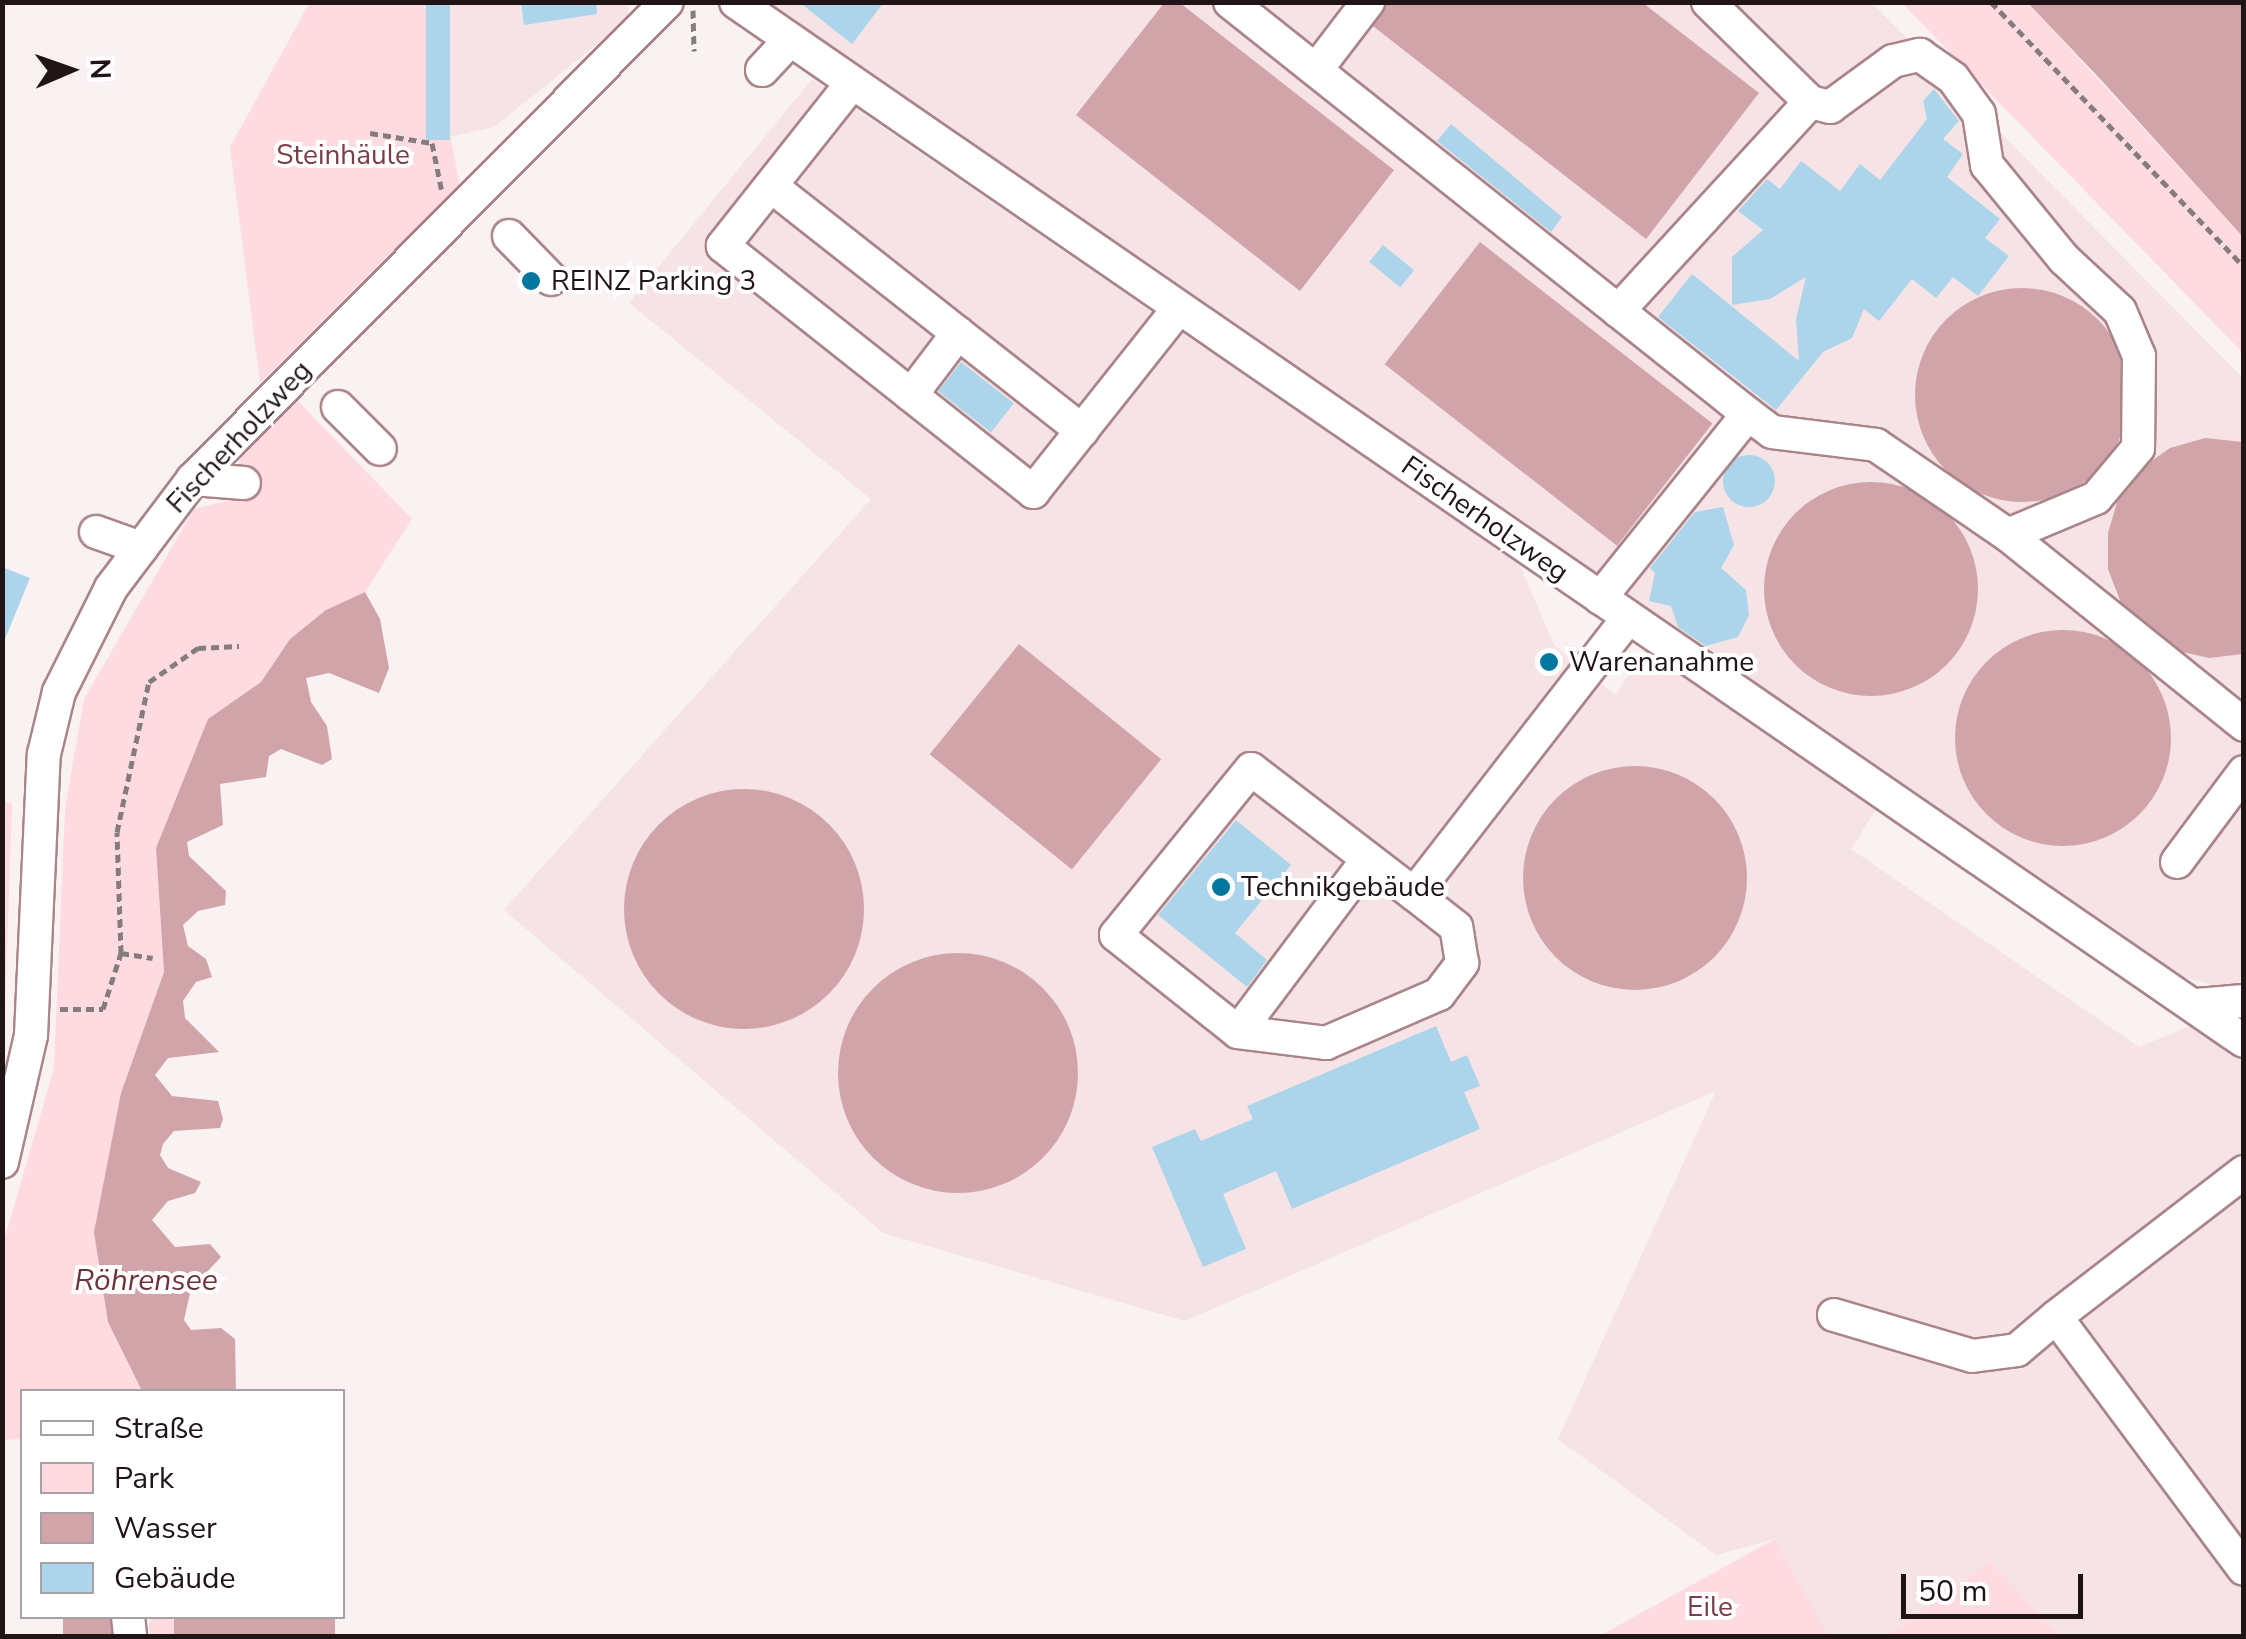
<!DOCTYPE html>
<meta charset="utf-8">
<style>
body{margin:0}
#map{position:relative;width:2246px;height:1639px;overflow:hidden;background:#f9f1f2;font-family:"Nunito Sans",sans-serif}
div>[style]{position:absolute}
.built>*{inset:0;background:#f6e3e5}
.green>*{inset:0;background:#fddbe0}
.round{border-radius:50%}
.water>*{inset:0;background:#d1a4aa;transform-origin:0 0}
.building>*{inset:0;background:#acd5ec;transform-origin:0 0}
.path>*{height:5px;margin-top:-2.5px;transform-origin:0;background:repeating-linear-gradient(90deg,#877c7d 0 8px,transparent 0 13px)}
.roads{filter:drop-shadow(2px 0 #a9858a) drop-shadow(-2px 0 #a9858a) drop-shadow(0 2px #a9858a) drop-shadow(0 -2px #a9858a)}
.minor>*{height:32px;margin:-16px;padding:0 16px;transform-origin:16px;border-radius:16px;background:#fff}
.dots>*{width:28px;height:28px;translate:-50% -50%;box-sizing:border-box;border:5px solid #fff;border-radius:50%}
span{translate:-50% -50%;white-space:nowrap;text-align:center;line-height:1.15;-webkit-text-stroke:8px #fff;paint-order:stroke}
.park-label{font-size:28px;color:#7a3e49}
.poi-label{font-size:28px;color:#211416}
.left{translate:0 -50%;text-align:left}
.street-label{font-size:28px;color:#211416}
.water-label{font-size:30px;color:#6d323e;font-style:italic}
.frame{position:absolute;inset:0;border:5px solid #211416;pointer-events:none}
.legend{position:absolute;left:20px;top:1389px;width:325px;height:230px;box-sizing:border-box;background:#fff;border:2px solid #a6a1a2;margin:0;padding:12px 18px;list-style:none;font-size:30px;color:#211416}
.legend li{display:flex;align-items:center;gap:20px;height:50px}
.legend b{width:50px;border:2px solid #a6a1a2}
.north{position:absolute;left:20px;top:20px;width:100px;height:100px;-webkit-text-stroke:8px #fff;paint-order:stroke;rotate:88deg;font-size:28px;font-weight:700;line-height:40px;text-align:center;color:#211416}
.north::after{content:'';display:block;margin:auto;width:35px;height:45px;background:#211416;clip-path:polygon(50% 0,100% 100%,50% 72%,0 100%)}
.scale{position:absolute;left:1901px;top:1574px;width:182px;height:45px;box-sizing:border-box;border:5px solid #211416;border-top:0;padding-left:12px;font-size:30px;line-height:35px;white-space:nowrap;color:#211416;-webkit-text-stroke:8px #fff;paint-order:stroke}
</style>
<div id="map">
<div class="built">
<i style="clip-path:polygon(426px 3px,628px 3px,628px 19px,494px 127px,449px 137px)"></i>
<i style="clip-path:polygon(759px 3px,1872px 3px,2243px 378px,2243px 981px,2228px 989px,2177px 975px)"></i>
<i style="clip-path:polygon(812px 79px,1519px 563px,1554px 645px,1615px 695px,1646px 650px,1877px 808px,1851px 849px,2139px 1047px,2195px 1024px,2234px 1056px,2243px 1048px,2243px 1636px,2059px 1636px,1991px 1561px,1886px 1636px,1829px 1636px,1775px 1539px,1716px 1555px,1558px 1439px,1716px 1091px,1185px 1321px,883px 1233px,504px 910px,871px 499px,629px 303px)"></i>
</div>
<div class="green">
<i style="clip-path:polygon(310px 2px,425px 3px,460px 186px,260px 383px,230px 147px)"></i>
<i style="clip-path:polygon(1902px 3px,2028px 3px,2243px 237px,2243px 353px)"></i>
<i style="clip-path:polygon(297px 400px,412px 519px,365px 592px,326px 610px,290px 639px,261px 682px,208px 719px,156px 848px,164px 972px,121px 1093px,108px 1321px,142px 1391px,22px 1392px,22px 1439px,3px 1440px,2px 1248px,54px 1068px,65px 809px,84px 699px,194px 509px,236px 499px,240px 450px)"></i>
<i style="clip-path:polygon(3px 801px,12px 804px,3px 1067px)"></i>
<i style="clip-path:polygon(1775px 1539px,1829px 1636px,1601px 1636px,1603px 1634px)"></i>
<i style="clip-path:polygon(1991px 1561px,2059px 1636px,1886px 1636px)"></i>
<i class="round" style="left:149px;top:1614px;width:26px;height:26px"></i>
</div>
<div class="water">
<i style="clip-path:polygon(1164px 3px,1180px 3px,1394px 170px,1300px 291px,1076px 115px)"></i>
<i style="clip-path:polygon(1384px 3px,1643px 3px,1759px 93px,1646px 239px,1369px 23px)"></i>
<i style="clip-path:polygon(2028px 3px,2243px 3px,2243px 237px,2102px 81px)"></i>
<i style="left:1480px;top:242px;width:295px;height:155px;rotate:38deg"></i>
<i class="round" style="left:1915px;top:288px;width:214px;height:214px"></i>
<i style="clip-path:polygon(2205px 438px,2243px 442px,2243px 654px,2209px 658px,2174px 650px,2144px 631px,2121px 603px,2108px 569px,2108px 533px,2118px 499px,2140px 469px,2170px 448px)"></i>
<i class="round" style="left:1764px;top:482px;width:214px;height:214px"></i>
<i style="clip-path:polygon(365px 592px,380px 619px,389px 668px,379px 693px,329px 673px,306px 678px,311px 702px,327px 726px,332px 759px,322px 765px,281px 749px,269px 756px,266px 777px,220px 784px,223px 825px,187px 842px,189px 856px,226px 891px,225px 905px,198px 911px,183px 925px,188px 946px,206px 959px,212px 977px,196px 982px,183px 1001px,185px 1018px,219px 1052px,168px 1058px,155px 1075px,172px 1096px,218px 1101px,223px 1119px,220px 1128px,174px 1131px,163px 1144px,160px 1155px,168px 1168px,201px 1182px,195px 1193px,168px 1201px,152px 1220px,175px 1247px,210px 1244px,221px 1257px,191px 1289px,184px 1320px,191px 1330px,221px 1328px,235px 1339px,236px 1391px,142px 1391px,108px 1322px,94px 1232px,121px 1093px,164px 972px,156px 848px,208px 719px,261px 682px,290px 639px,326px 610px)"></i>
<i class="round" style="left:1955px;top:630px;width:216px;height:216px"></i>
<i style="left:1019px;top:644px;width:183px;height:142px;rotate:39deg"></i>
<i class="round" style="left:1523px;top:766px;width:224px;height:224px"></i>
<i class="round" style="left:624px;top:789px;width:240px;height:240px"></i>
<i class="round" style="left:838px;top:953px;width:240px;height:240px"></i>
<i style="left:63px;top:1617px;width:54px;height:19px"></i>
<i style="left:174px;top:1617px;width:161px;height:19px"></i>
</div>
<div class="building">
<i style="left:426px;top:2px;width:24px;height:138px"></i>
<i style="clip-path:polygon(521px 2px,596px 2px,597px 14px,524px 25px)"></i>
<i style="clip-path:polygon(799px 2px,884px 2px,852px 44px)"></i>
<i style="clip-path:polygon(1934px 89px,1959px 121px,1943px 139px,1963px 154px,1947px 177px,2000px 219px,1985px 238px,2009px 256px,1978px 296px,1953px 277px,1936px 298px,1912px 279px,1879px 321px,1864px 309px,1852px 338px,1823px 352px,1776px 410px,1658px 317px,1692px 274px,1799px 361px,1796px 319px,1806px 277px,1770px 299px,1732px 305px,1732px 257px,1763px 230px,1738px 211px,1767px 179px,1780px 189px,1801px 161px,1840px 191px,1860px 164px,1880px 180px,1927px 119px,1923px 101px)"></i>
<i style="clip-path:polygon(1451px 124px,1562px 217px,1551px 232px,1437px 141px)"></i>
<i style="left:1383px;top:245px;width:40px;height:22px;rotate:39deg"></i>
<i style="left:961px;top:362px;width:67px;height:37px;rotate:38deg"></i>
<i class="round" style="left:1723px;top:455px;width:52px;height:52px"></i>
<i style="clip-path:polygon(1723px 507px,1734px 545px,1721px 568px,1746px 590px,1749px 615px,1738px 637px,1706px 646px,1678px 627px,1671px 606px,1649px 601px,1655px 573px,1650px 568px,1695px 512px)"></i>
<i style="clip-path:polygon(2px 567px,30px 578px,3px 644px,2px 644px)"></i>
<i style="left:1546px;top:647px;width:23px;height:19px;rotate:38deg"></i>
<i style="clip-path:polygon(1236px 820px,1291px 865px,1235px 933px,1267px 960px,1247px 987px,1158px 915px)"></i>
<i style="clip-path:polygon(1436px 1026px,1451px 1062px,1467px 1055px,1480px 1086px,1464px 1092px,1480px 1129px,1292px 1209px,1276px 1171px,1223px 1194px,1246px 1249px,1203px 1267px,1152px 1147px,1195px 1129px,1201px 1141px,1253px 1119px,1247px 1106px)"></i>
</div>
<div class="path">
<i style="left:1991px;top:2px;width:366px;rotate:46.3deg"></i>
<i style="left:693px;top:10px;width:41px;rotate:88.6deg"></i>
<i style="left:370px;top:133px;width:63px;rotate:9.2deg"></i>
<i style="left:432px;top:143px;width:50px;rotate:78.5deg"></i>
<i style="left:121px;top:953px;width:32px;rotate:9deg"></i>
<i style="left:60px;top:1009px;width:43px"></i>
<i style="left:103px;top:1009px;width:59px;rotate:-72.2deg"></i>
<i style="left:121px;top:953px;width:121px;rotate:-91.9deg"></i>
<i style="left:117px;top:832px;width:153px;rotate:-78deg"></i>
<i style="left:149px;top:682px;width:60px;rotate:-34.8deg"></i>
<i style="left:198px;top:648px;width:41px;rotate:-2.8deg"></i>
</div>
<div class="roads">
<div class="minor">
<i style="left:736px;top:2px;width:1831px;rotate:34.57deg"></i>
<i style="left:1230px;top:2px;width:662px;rotate:38.5deg"></i>
<i style="left:1748px;top:414px;width:236px;rotate:128.8deg"></i>
<i style="left:1708px;top:2px;width:143px;rotate:44.4deg"></i>
<i style="left:1810px;top:102px;width:21px;rotate:14deg"></i>
<i style="left:1830px;top:107px;width:78px;rotate:-36.1deg"></i>
<i style="left:1893px;top:61px;width:28px;rotate:-13deg"></i>
<i style="left:1920px;top:55px;width:40px;rotate:34.9deg"></i>
<i style="left:1953px;top:78px;width:44px;rotate:54.2deg"></i>
<i style="left:1979px;top:114px;width:52px;rotate:81.1deg"></i>
<i style="left:1987px;top:165px;width:122px;rotate:50.7deg"></i>
<i style="left:2064px;top:259px;width:76px;rotate:42.9deg"></i>
<i style="left:2120px;top:311px;width:49px;rotate:67.1deg"></i>
<i style="left:2139px;top:356px;width:92px;rotate:90.6deg"></i>
<i style="left:2138px;top:448px;width:65px;rotate:130deg"></i>
<i style="left:2096px;top:498px;width:95px;rotate:157.2deg"></i>
<i style="left:762px;top:70px;width:41px;rotate:-47deg"></i>
<i style="left:1316px;top:70px;width:86px;rotate:-52.6deg"></i>
<i style="left:852px;top:83px;width:208px;rotate:128.4deg"></i>
<i style="left:723px;top:246px;width:396px;rotate:38.4deg"></i>
<i style="left:1033px;top:492px;width:235px;rotate:-51.6deg"></i>
<i style="left:771px;top:186px;width:396px;rotate:38.2deg"></i>
<i style="left:509px;top:236px;width:60px;rotate:45.7deg"></i>
<i style="left:1618px;top:311px;width:284px;rotate:-47.4deg"></i>
<i style="left:911px;top:395px;width:78px;rotate:-52.8deg"></i>
<i style="left:338px;top:407px;width:59px;rotate:45deg"></i>
<i style="left:1748px;top:414px;width:30px;rotate:37deg"></i>
<i style="left:1772px;top:432px;width:105px;rotate:7.1deg"></i>
<i style="left:1876px;top:445px;width:160px;rotate:34.3deg"></i>
<i style="left:2008px;top:535px;width:303px;rotate:38.8deg"></i>
<i style="left:193px;top:479px;width:51px;rotate:4.5deg"></i>
<i style="left:96px;top:532px;width:48px;rotate:19.6deg"></i>
<i style="left:2177px;top:862px;width:112px;rotate:-53.3deg"></i>
<i style="left:1414px;top:894px;width:205px;rotate:-142.5deg"></i>
<i style="left:1251px;top:769px;width:214px;rotate:129.1deg"></i>
<i style="left:1116px;top:935px;width:156px;rotate:38.5deg"></i>
<i style="left:1238px;top:1032px;width:89px;rotate:7.1deg"></i>
<i style="left:1326px;top:1043px;width:123px;rotate:-23.4deg"></i>
<i style="left:1439px;top:994px;width:39px;rotate:-53deg"></i>
<i style="left:1462px;top:963px;width:36px;rotate:-99deg"></i>
<i style="left:1456px;top:927px;width:53px;rotate:-141.8deg"></i>
<i style="left:1414px;top:894px;width:349px;rotate:-52.2deg"></i>
<i style="left:2196px;top:1005px;width:48px;rotate:-4.8deg"></i>
<i style="left:1238px;top:1032px;width:216px;rotate:-53.1deg"></i>
<i style="left:2px;top:1162px;width:130px;rotate:-77.1deg"></i>
<i style="left:31px;top:1035px;width:281px;rotate:-87.4deg"></i>
<i style="left:44px;top:754px;width:64px;rotate:-76.4deg"></i>
<i style="left:59px;top:692px;width:116px;rotate:-63.4deg"></i>
<i style="left:111px;top:588px;width:136px;rotate:-53deg"></i>
<i style="left:193px;top:479px;width:672px;rotate:-45.18deg"></i>
<i style="left:2244px;top:1172px;width:237px;rotate:142.4deg"></i>
<i style="left:2056px;top:1317px;width:314px;rotate:53.3deg"></i>
<i style="left:1834px;top:1315px;width:144px;rotate:16.5deg"></i>
<i style="left:1972px;top:1356px;width:45px;rotate:-7.6deg"></i>
<i style="left:2017px;top:1350px;width:51px;rotate:-40.2deg"></i>
<i style="left:128px;top:1616px;width:20px;rotate:84deg"></i>
</div>
</div>
<div class="dots">
<i style="left:531px;top:281px;background:#01769f"></i>
<i style="left:1549px;top:662px;background:#01769f"></i>
<i style="left:1221px;top:887px;background:#01769f"></i>
</div>
<div class="park-label">
<span style="left:343px;top:155px">Steinhäule</span>
<span style="left:1710px;top:1607px">Eile</span>
</div>
<div class="poi-label">
<span class="left" style="left:551px;top:281px">REINZ Parking 3</span>
<span class="left" style="left:1569px;top:662px">Warenanahme</span>
<span class="left" style="left:1241px;top:887px">Technikgebäude</span>
</div>
<div class="street-label">
<span style="left:239px;top:437px;rotate:-47deg">Fischerholzweg</span>
<span style="left:1485px;top:519px;rotate:35deg">Fischerholzweg</span>
</div>
<div class="water-label">
<span style="left:146px;top:1281px">Röhrensee</span>
</div>
<div class="frame"></div>
<ul class="legend">
<li><b style="height:12px;background:#fff"></b>Straße</li>
<li><b style="height:28px;background:#fddbe0"></b>Park</li>
<li><b style="height:28px;background:#d1a4aa"></b>Wasser</li>
<li><b style="height:28px;background:#acd5ec"></b>Gebäude</li>
</ul>
<div class="north">N</div>
<div class="scale">50 m</div>
</div>
